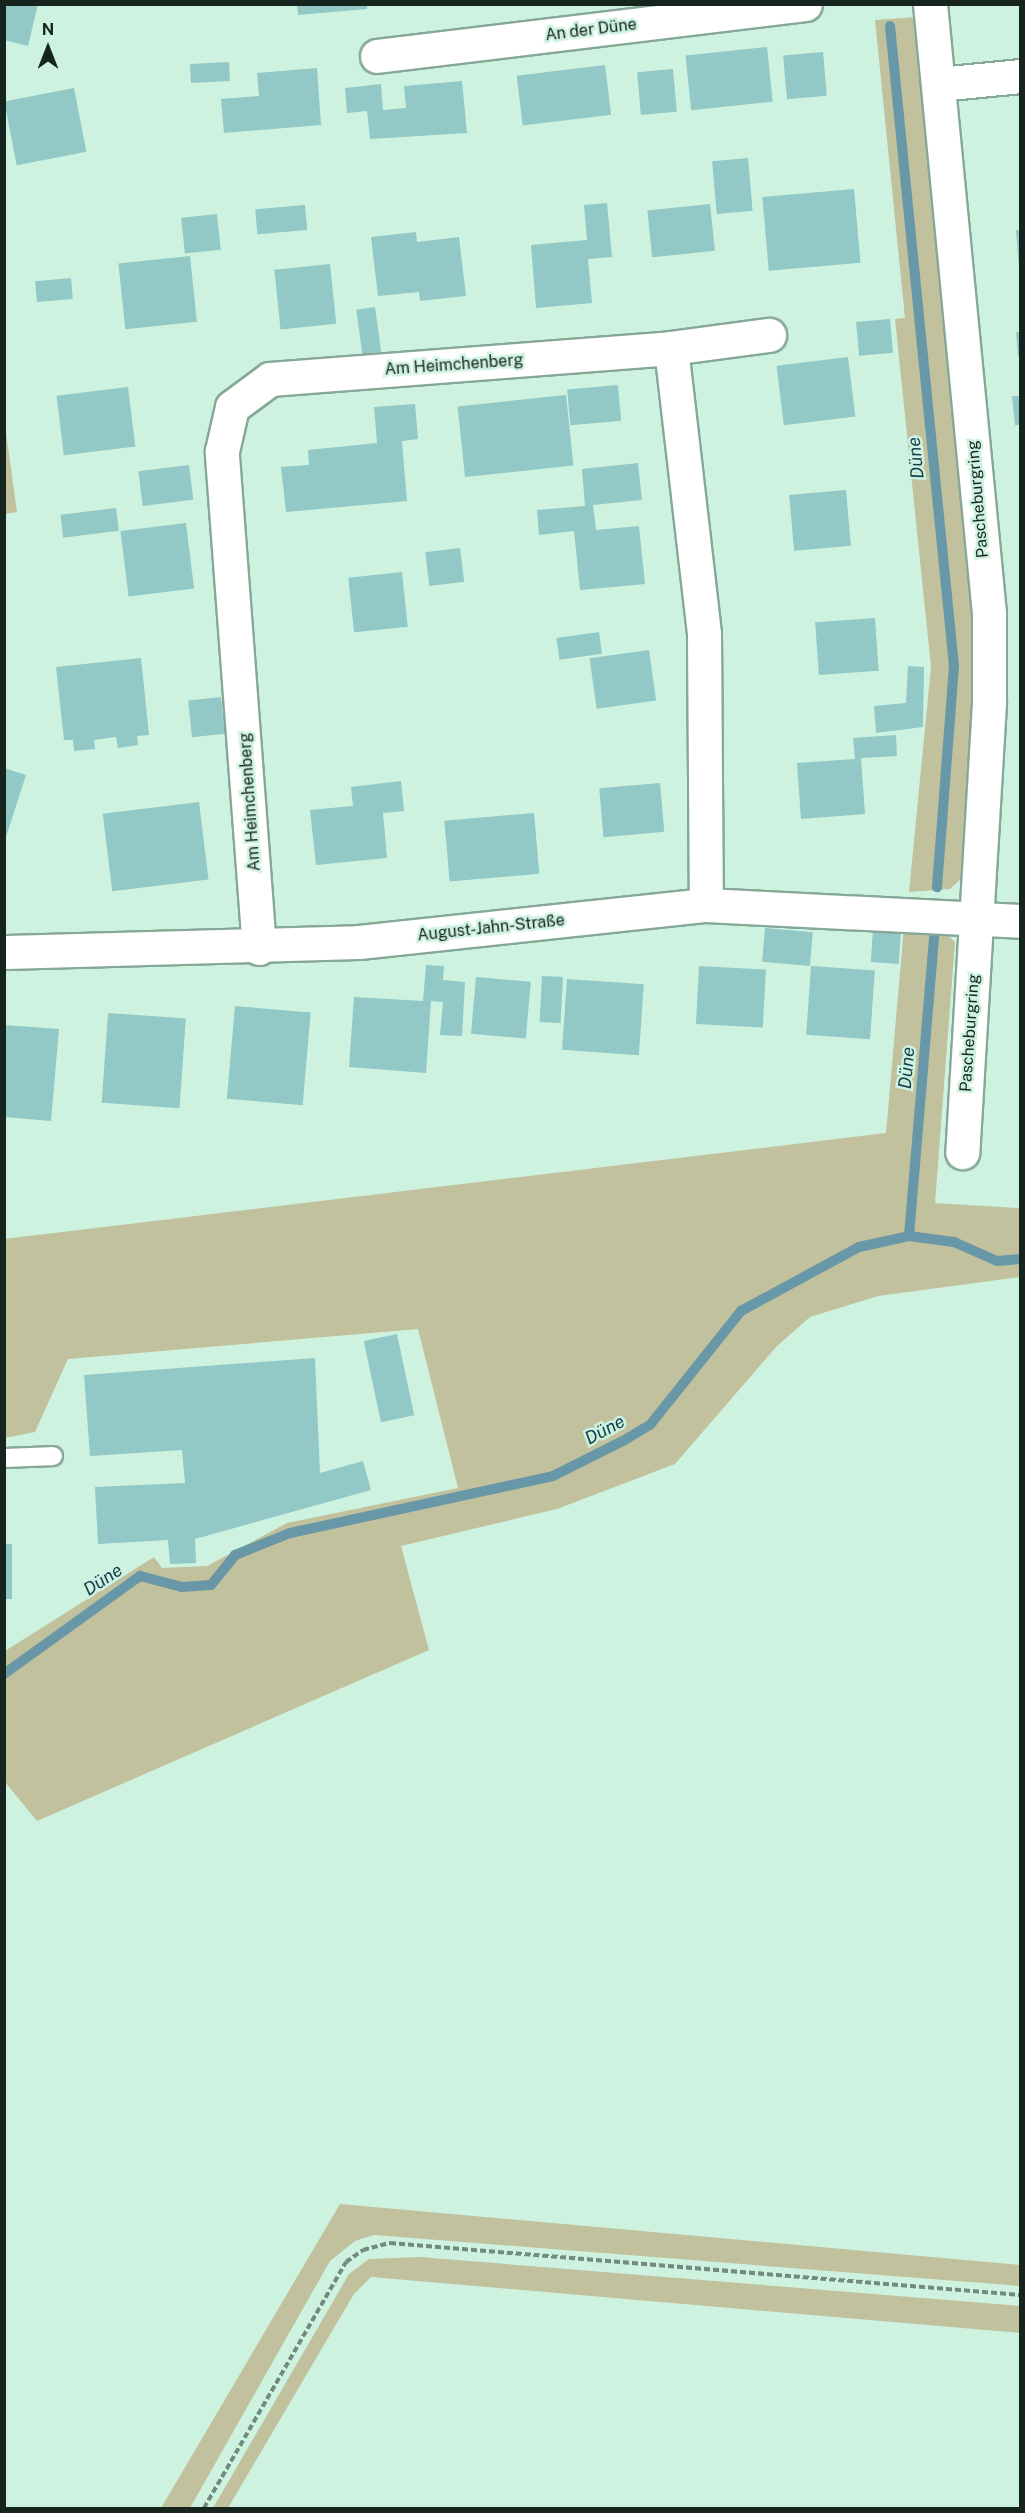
<!DOCTYPE html>
<meta charset="utf-8">
<style>
body{margin:0}
#map{position:relative;width:1025px;height:2513px;overflow:hidden;background:#cef2e0;font-family:"Public Sans",sans-serif}
div>[style]{position:absolute}
.green>*{inset:0;background:#c1c19e}
.stream>*{height:10px;margin:-5px;padding:0 5px;transform-origin:5px;border-radius:5px;background:#6897a7}
.building>*{inset:0;background:#92c8c5;transform-origin:0 0}
.path>*{height:4px;margin-top:-2px;transform-origin:0;background:repeating-linear-gradient(90deg,#728b7f 0 6px,transparent 0 9px)}
.roads{filter:drop-shadow(2px 0 #86a897) drop-shadow(-2px 0 #86a897) drop-shadow(0 2px #86a897) drop-shadow(0 -2px #86a897)}
.service>*{height:18px;margin:-9px;padding:0 9px;transform-origin:9px;border-radius:9px;background:#fff}
.minor>*{height:33px;margin:-16.5px;padding:0 16.5px;transform-origin:16.5px;border-radius:16.5px;background:#fff}
span{translate:-50% -50%;white-space:nowrap;text-align:center;line-height:1.15;-webkit-text-stroke:5px #cef2e0;paint-order:stroke}
.street-label{font-size:16px;color:#16241e}
.water-label{font-size:18px;color:#133e4b;font-style:italic}
.frame{position:absolute;inset:0;border:6px solid #16241e;pointer-events:none}
.north{position:absolute;left:18px;top:18px;width:60px;height:60px;-webkit-text-stroke:4px #cef2e0;paint-order:stroke;rotate:0deg;font-size:16px;font-weight:700;line-height:24px;text-align:center;color:#16241e}
.north::after{content:'';display:block;margin:auto;width:21px;height:27px;background:#16241e;clip-path:polygon(50% 0,100% 100%,50% 72%,0 100%)}
</style>
<div id="map">
<div class="green">
<i style="clip-path:polygon(917px 17px,977px 651px,964px 876px,950px 889px,909px 892px,931px 667px,895px 319px,905px 318px,875px 20px)"></i>
<i style="clip-path:polygon(4px 418px,17px 512px,5px 514px,4px 514px)"></i>
<i style="clip-path:polygon(904px 927px,945px 933px,955px 942px,935px 1203px,1020px 1208px,1020px 1277px,878px 1296px,810px 1317px,777px 1346px,675px 1464px,557px 1509px,401px 1546px,429px 1650px,37px 1821px,5px 1782px,5px 1651px,154px 1557px,162px 1568px,207px 1566px,287px 1523px,458px 1488px,418px 1329px,68px 1359px,35px 1432px,5px 1438px,4px 1239px,886px 1133px)"></i>
<i style="clip-path:polygon(340px 2204px,1020px 2265px,1020px 2286px,374px 2235px,355px 2241px,330px 2261px,190px 2508px,161px 2508px)"></i>
<i style="clip-path:polygon(420px 2257px,1020px 2306px,1020px 2333px,371px 2277px,354px 2294px,228px 2508px,213px 2508px,349px 2274px,369px 2259px)"></i>
</div>
<div class="stream">
<i style="left:890px;top:26px;width:643px;rotate:84.29deg"></i>
<i style="left:954px;top:666px;width:222px;rotate:94.4deg"></i>
<i style="left:909px;top:1236px;width:301px;rotate:-85.2deg"></i>
<i style="left:4px;top:1674px;width:168px;rotate:-35.8deg"></i>
<i style="left:140px;top:1576px;width:43px;rotate:14.7deg"></i>
<i style="left:182px;top:1587px;width:29px;rotate:-4deg"></i>
<i style="left:211px;top:1585px;width:38px;rotate:-51deg"></i>
<i style="left:235px;top:1555px;width:59px;rotate:-21.8deg"></i>
<i style="left:290px;top:1533px;width:269px;rotate:-12.2deg"></i>
<i style="left:553px;top:1476px;width:78px;rotate:-26.6deg"></i>
<i style="left:623px;top:1441px;width:31px;rotate:-31deg"></i>
<i style="left:650px;top:1425px;width:146px;rotate:-51.4deg"></i>
<i style="left:741px;top:1311px;width:134px;rotate:-28.5deg"></i>
<i style="left:859px;top:1247px;width:51px;rotate:-12.4deg"></i>
<i style="left:909px;top:1236px;width:45px;rotate:7.6deg"></i>
<i style="left:954px;top:1242px;width:47px;rotate:23.8deg"></i>
<i style="left:997px;top:1261px;width:23px;rotate:-5deg"></i>
</div>
<div class="building">
<i style="clip-path:polygon(4px 4px,38px 4px,28px 46px,4px 40px)"></i>
<i style="clip-path:polygon(297px 4px,367px 4px,367px 9px,298px 15px)"></i>
<i style="left:767px;top:47px;width:55px;height:82px;rotate:84deg"></i>
<i style="left:823px;top:52px;width:44px;height:40px;rotate:85deg"></i>
<i style="left:229px;top:62px;width:19px;height:39px;rotate:87deg"></i>
<i style="left:605px;top:65px;width:50px;height:89px;rotate:83deg"></i>
<i style="clip-path:polygon(317px 68px,321px 125px,224px 133px,221px 99px,259px 96px,257px 73px)"></i>
<i style="left:673px;top:69px;width:43px;height:36px;rotate:85deg"></i>
<i style="clip-path:polygon(462px 81px,467px 133px,370px 139px,367px 111px,347px 113px,345px 88px,381px 84px,383px 110px,406px 108px,404px 86px)"></i>
<i style="left:74px;top:88px;width:65px;height:71px;rotate:79deg"></i>
<i style="left:748px;top:158px;width:53px;height:36px;rotate:85deg"></i>
<i style="left:854px;top:189px;width:74px;height:92px;rotate:85deg"></i>
<i style="clip-path:polygon(607px 203px,612px 257px,588px 259px,592px 303px,536px 308px,531px 245px,587px 240px,584px 205px)"></i>
<i style="left:710px;top:204px;width:47px;height:63px;rotate:84deg"></i>
<i style="left:305px;top:205px;width:25px;height:50px;rotate:85deg"></i>
<i style="left:217px;top:214px;width:36px;height:36px;rotate:84deg"></i>
<i style="clip-path:polygon(1016px 230px,1020px 230px,1020px 268px,1019px 268px)"></i>
<i style="clip-path:polygon(416px 232px,417px 242px,459px 237px,466px 296px,420px 301px,419px 292px,378px 296px,371px 237px)"></i>
<i style="left:190px;top:256px;width:66px;height:72px;rotate:84deg"></i>
<i style="left:330px;top:264px;width:60px;height:56px;rotate:84deg"></i>
<i style="left:71px;top:278px;width:21px;height:36px;rotate:85deg"></i>
<i style="left:375px;top:307px;width:45px;height:19px;rotate:82deg"></i>
<i style="left:890px;top:319px;width:34px;height:34px;rotate:85deg"></i>
<i style="clip-path:polygon(1016px 332px,1020px 332px,1020px 356px,1018px 356px)"></i>
<i style="left:848px;top:357px;width:60px;height:72px;rotate:83deg"></i>
<i style="left:618px;top:385px;width:36px;height:51px;rotate:85deg"></i>
<i style="left:128px;top:387px;width:60px;height:72px;rotate:83deg"></i>
<i style="left:566px;top:395px;width:71px;height:109px;rotate:84deg"></i>
<i style="clip-path:polygon(1012px 396px,1020px 396px,1020px 425px,1015px 425px)"></i>
<i style="clip-path:polygon(415px 404px,418px 439px,402px 441px,407px 501px,286px 512px,281px 467px,309px 465px,308px 450px,377px 443px,374px 407px)"></i>
<i style="clip-path:polygon(638px 463px,642px 500px,593px 505px,596px 530px,639px 526px,645px 584px,580px 590px,574px 531px,539px 535px,537px 510px,585px 506px,582px 469px)"></i>
<i style="left:189px;top:465px;width:35px;height:51px;rotate:83deg"></i>
<i style="left:846px;top:490px;width:56px;height:57px;rotate:85deg"></i>
<i style="left:116px;top:508px;width:23px;height:56px;rotate:83deg"></i>
<i style="left:186px;top:523px;width:66px;height:66px;rotate:83deg"></i>
<i style="left:460px;top:548px;width:34px;height:35px;rotate:83deg"></i>
<i style="left:402px;top:572px;width:55px;height:54px;rotate:84deg"></i>
<i style="left:875px;top:618px;width:53px;height:60px;rotate:86deg"></i>
<i style="left:599px;top:632px;width:22px;height:43px;rotate:82deg"></i>
<i style="left:649px;top:650px;width:51px;height:60px;rotate:82deg"></i>
<i style="clip-path:polygon(141px 658px,149px 735px,137px 736px,138px 745px,118px 748px,116px 737px,94px 740px,95px 749px,74px 751px,73px 740px,64px 740px,56px 667px)"></i>
<i style="clip-path:polygon(908px 666px,924px 667px,923px 727px,876px 733px,874px 706px,906px 703px)"></i>
<i style="left:221px;top:697px;width:37px;height:33px;rotate:84deg"></i>
<i style="clip-path:polygon(896px 735px,897px 756px,861px 758px,865px 814px,801px 819px,797px 763px,855px 759px,853px 738px)"></i>
<i style="clip-path:polygon(4px 768px,26px 775px,5px 840px,4px 840px)"></i>
<i style="clip-path:polygon(401px 781px,404px 811px,383px 813px,387px 858px,316px 865px,310px 810px,353px 806px,351px 787px)"></i>
<i style="left:660px;top:783px;width:49px;height:61px;rotate:85deg"></i>
<i style="left:199px;top:802px;width:78px;height:97px;rotate:83deg"></i>
<i style="left:534px;top:813px;width:61px;height:90px;rotate:85deg"></i>
<i style="left:765px;top:928px;width:48px;height:34px;rotate:5deg"></i>
<i style="left:873px;top:930px;width:28px;height:32px;rotate:4deg"></i>
<i style="clip-path:polygon(426px 965px,444px 966px,443px 980px,465px 982px,462px 1036px,440px 1035px,443px 1002px,431px 1001px,426px 1073px,349px 1067px,354px 997px,423px 1001px)"></i>
<i style="left:699px;top:966px;width:67px;height:58px;rotate:3deg"></i>
<i style="left:811px;top:966px;width:64px;height:69px;rotate:4deg"></i>
<i style="left:542px;top:976px;width:21px;height:46px;rotate:3deg"></i>
<i style="left:476px;top:977px;width:55px;height:57px;rotate:5deg"></i>
<i style="left:567px;top:979px;width:77px;height:71px;rotate:4deg"></i>
<i style="left:235px;top:1006px;width:76px;height:93px;rotate:5deg"></i>
<i style="left:108px;top:1013px;width:78px;height:90px;rotate:4deg"></i>
<i style="clip-path:polygon(4px 1025px,59px 1029px,51px 1121px,4px 1117px)"></i>
<i style="left:397px;top:1334px;width:83px;height:34px;rotate:78deg"></i>
<i style="clip-path:polygon(315px 1358px,320px 1473px,363px 1461px,371px 1490px,195px 1539px,196px 1563px,170px 1564px,168px 1540px,98px 1544px,95px 1487px,185px 1483px,182px 1450px,90px 1456px,84px 1375px)"></i>
<i style="left:4px;top:1544px;width:8px;height:55px"></i>
</div>
<div class="path">
<i style="left:204px;top:2508px;width:284px;rotate:-60deg"></i>
<i style="left:346px;top:2262px;width:21px;rotate:-35deg"></i>
<i style="left:363px;top:2250px;width:28px;rotate:-15deg"></i>
<i style="left:390px;top:2243px;width:632px;rotate:4.72deg"></i>
</div>
<div class="roads">
<div class="service">
<i style="left:4px;top:1458px;width:49px;rotate:-2.3deg"></i>
</div>
<div class="minor">
<i style="left:930px;top:4px;width:612px;rotate:84.47deg"></i>
<i style="left:989px;top:613px;width:90px;rotate:90deg"></i>
<i style="left:989px;top:703px;width:450px;rotate:93.4deg"></i>
<i style="left:377px;top:56px;width:431px;rotate:-6.9deg"></i>
<i style="left:939px;top:84px;width:81px;rotate:-5.6deg"></i>
<i style="left:671px;top:348px;width:99px;rotate:-7.6deg"></i>
<i style="left:259px;top:948px;width:498px;rotate:-94.3deg"></i>
<i style="left:222px;top:451px;width:45px;rotate:-77.2deg"></i>
<i style="left:232px;top:407px;width:47px;rotate:-36.4deg"></i>
<i style="left:270px;top:379px;width:402px;rotate:-4.4deg"></i>
<i style="left:671px;top:348px;width:288px;rotate:83.4deg"></i>
<i style="left:704px;top:634px;width:271px;rotate:89.6deg"></i>
<i style="left:4px;top:952px;width:355px;rotate:-1.6deg"></i>
<i style="left:359px;top:942px;width:349px;rotate:-6.1deg"></i>
<i style="left:706px;top:905px;width:314px;rotate:2.9deg"></i>
</div>
</div>
<div class="street-label">
<span style="left:591px;top:30px;rotate:-7deg">An der Düne</span>
<span style="left:454px;top:365px;rotate:-4deg">Am Heimchenberg</span>
<span style="left:978px;top:499px;rotate:-95deg">Pascheburgring</span>
<span style="left:250px;top:802px;rotate:-94deg">Am Heimchenberg</span>
<span style="left:491px;top:928px;rotate:-6deg">August-Jahn-Straße</span>
<span style="left:970px;top:1033px;rotate:-86deg">Pascheburgring</span>
</div>
<div class="water-label">
<span style="left:916px;top:458px;rotate:-96deg">Düne</span>
<span style="left:907px;top:1068px;rotate:-85deg">Düne</span>
<span style="left:605px;top:1430px;rotate:-28deg">Düne</span>
<span style="left:103px;top:1580px;rotate:-33deg">Düne</span>
</div>
<div class="frame"></div>
<div class="north">N</div>
</div>
